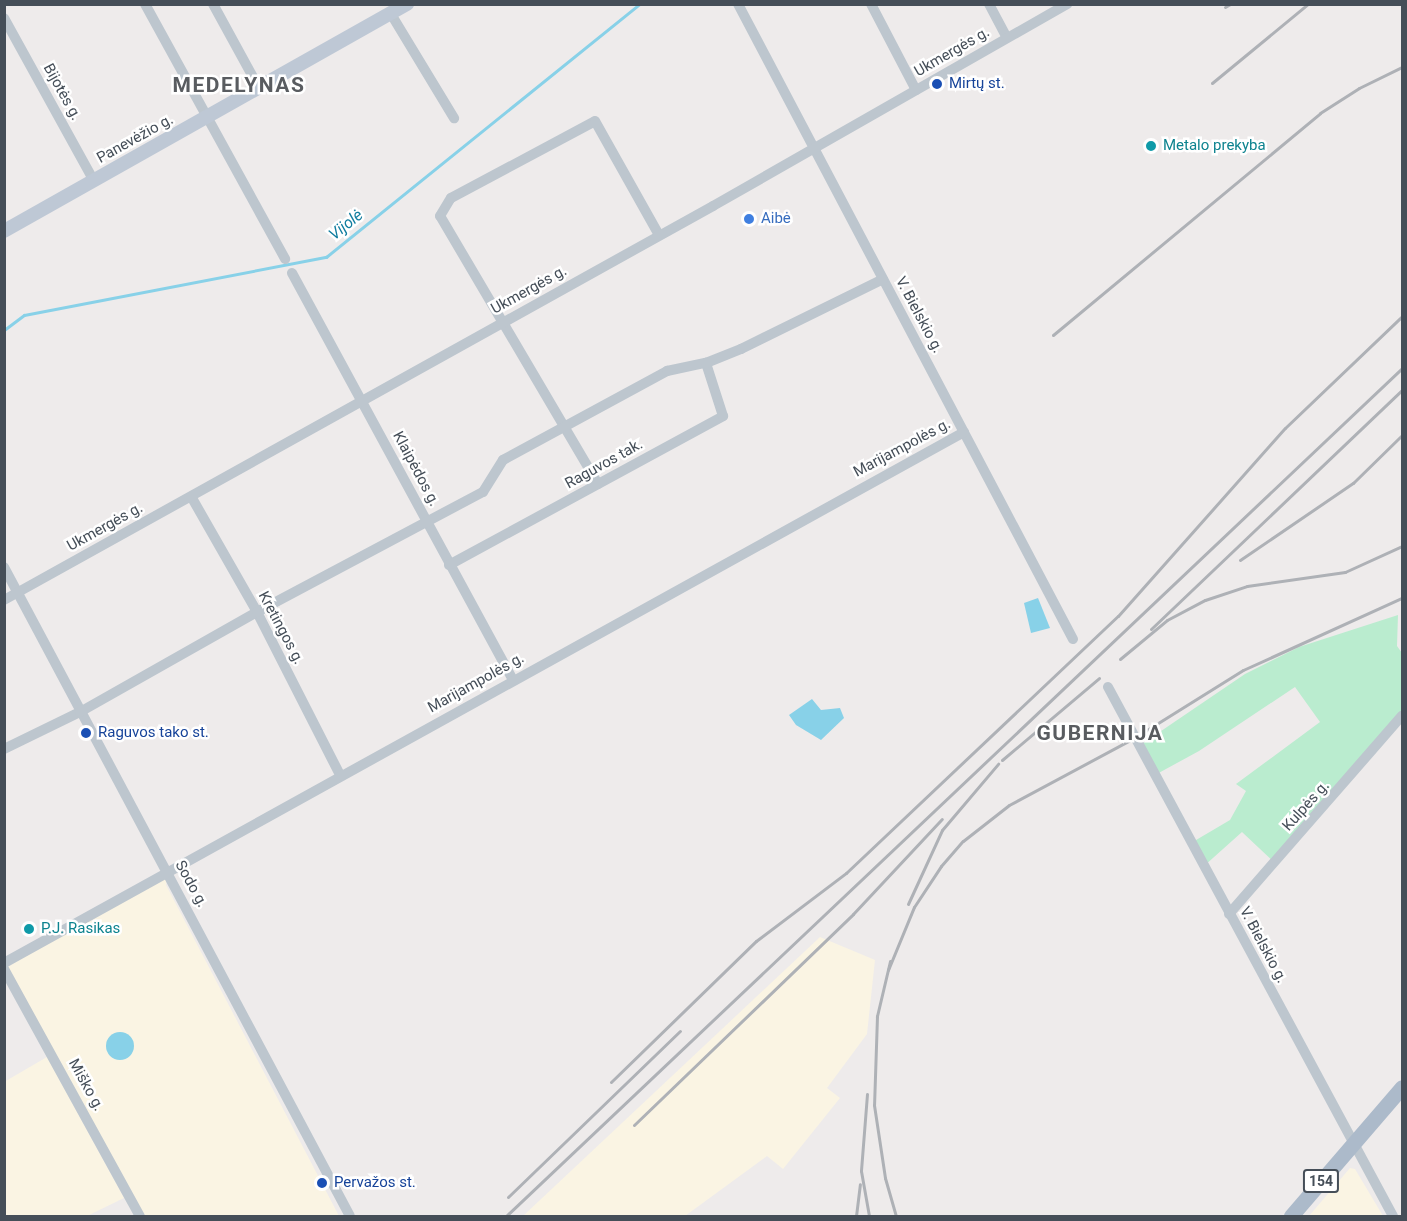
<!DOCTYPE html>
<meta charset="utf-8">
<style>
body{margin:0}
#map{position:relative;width:1407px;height:1221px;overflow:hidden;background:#eeebeb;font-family:Roboto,sans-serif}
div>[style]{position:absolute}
.commercial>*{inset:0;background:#faf4e3}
.green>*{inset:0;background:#baeccf}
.water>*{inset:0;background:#88d1e8}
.round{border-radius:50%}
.stream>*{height:3px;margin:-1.5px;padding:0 1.5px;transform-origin:1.5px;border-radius:1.5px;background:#88d1e8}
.street>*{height:10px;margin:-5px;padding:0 5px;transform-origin:5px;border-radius:5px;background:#bdc6ce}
.secondary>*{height:14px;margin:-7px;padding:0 7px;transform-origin:7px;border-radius:7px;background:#bec8d5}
.primary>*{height:15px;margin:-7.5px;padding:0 7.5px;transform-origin:7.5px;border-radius:7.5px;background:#acbaca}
.rail>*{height:3px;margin:-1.5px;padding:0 1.5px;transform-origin:1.5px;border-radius:1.5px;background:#aeb1b6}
.dots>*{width:16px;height:16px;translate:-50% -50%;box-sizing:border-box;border:3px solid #fff;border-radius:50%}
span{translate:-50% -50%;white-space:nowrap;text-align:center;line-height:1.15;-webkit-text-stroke:5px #fff;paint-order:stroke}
.shield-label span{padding:2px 4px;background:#fff;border:2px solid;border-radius:4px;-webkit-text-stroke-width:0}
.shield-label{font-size:14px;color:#454e58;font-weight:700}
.street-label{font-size:15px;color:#454e58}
.transit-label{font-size:15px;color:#164399}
.left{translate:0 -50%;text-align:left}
.culture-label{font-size:15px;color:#0d838f}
.shop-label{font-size:15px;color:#366cbe}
.water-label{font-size:16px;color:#117d9f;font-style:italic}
.district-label{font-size:21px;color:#595c60;font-weight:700;letter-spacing:1.5px}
.frame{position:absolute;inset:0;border:6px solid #454e58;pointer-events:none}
</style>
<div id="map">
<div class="commercial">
<i style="clip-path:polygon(168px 872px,166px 885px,339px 1216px,140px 1216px,5px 969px,84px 917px)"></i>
<i style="clip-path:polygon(820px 937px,875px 960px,867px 1034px,827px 1088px,840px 1098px,783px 1169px,767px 1156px,685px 1216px,523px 1216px)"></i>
<i style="clip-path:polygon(47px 1057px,124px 1198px,87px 1216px,5px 1216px,4px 1082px)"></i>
<i style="clip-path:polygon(1350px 1168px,1355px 1169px,1383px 1216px,1309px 1216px)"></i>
</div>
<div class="green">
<i style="clip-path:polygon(1398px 615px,1397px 646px,1402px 653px,1402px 716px,1275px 863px,1242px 832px,1204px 866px,1191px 843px,1230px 820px,1246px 791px,1236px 784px,1320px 722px,1295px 687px,1199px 751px,1155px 775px,1139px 746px,1245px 674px,1299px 647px)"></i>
</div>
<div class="water">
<i style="clip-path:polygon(1038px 598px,1050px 628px,1031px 633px,1024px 603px)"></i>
<i style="clip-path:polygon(812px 699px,821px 710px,840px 708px,844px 718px,821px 740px,796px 725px,789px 715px)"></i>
<i class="round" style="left:106px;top:1032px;width:28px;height:28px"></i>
</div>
<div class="stream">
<i style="left:4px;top:330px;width:25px;rotate:-37deg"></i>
<i style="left:24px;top:315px;width:308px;rotate:-10.9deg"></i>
<i style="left:326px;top:257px;width:403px;rotate:-38.9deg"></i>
</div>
<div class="street">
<i style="left:145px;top:4px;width:291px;rotate:61.2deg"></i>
<i style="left:213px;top:4px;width:96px;rotate:61.3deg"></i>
<i style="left:738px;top:4px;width:718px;rotate:62.19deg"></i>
<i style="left:871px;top:4px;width:97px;rotate:62.4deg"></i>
<i style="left:989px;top:4px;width:38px;rotate:62deg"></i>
<i style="left:391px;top:14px;width:122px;rotate:58.8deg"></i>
<i style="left:4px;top:18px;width:186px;rotate:61.1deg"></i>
<i style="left:292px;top:273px;width:463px;rotate:61.5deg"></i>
<i style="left:598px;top:484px;width:311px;rotate:-120.5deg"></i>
<i style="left:440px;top:216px;width:21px;rotate:-59deg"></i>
<i style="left:451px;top:198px;width:163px;rotate:-28.1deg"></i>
<i style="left:595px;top:121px;width:131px;rotate:60.7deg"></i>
<i style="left:192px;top:498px;width:131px;rotate:60.3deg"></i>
<i style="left:257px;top:612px;width:183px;rotate:63deg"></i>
<i style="left:449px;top:565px;width:312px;rotate:-28.5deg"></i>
<i style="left:723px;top:416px;width:56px;rotate:-107.8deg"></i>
<i style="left:4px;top:567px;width:735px;rotate:61.94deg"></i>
<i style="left:4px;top:600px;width:811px;rotate:-29.06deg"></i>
<i style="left:713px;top:206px;width:408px;rotate:-29.7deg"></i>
<i style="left:1108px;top:687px;width:601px;rotate:61.69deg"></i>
<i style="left:4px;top:749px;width:85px;rotate:-26deg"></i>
<i style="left:80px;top:712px;width:203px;rotate:-29.5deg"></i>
<i style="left:257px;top:612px;width:256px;rotate:-28deg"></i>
<i style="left:483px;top:492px;width:38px;rotate:-58deg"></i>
<i style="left:503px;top:460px;width:187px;rotate:-28.5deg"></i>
<i style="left:667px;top:371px;width:40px;rotate:-12deg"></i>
<i style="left:706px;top:363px;width:38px;rotate:-22deg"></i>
<i style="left:741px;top:349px;width:158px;rotate:-26.2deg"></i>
<i style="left:1229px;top:914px;width:263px;rotate:-48.9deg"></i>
<i style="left:4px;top:963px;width:1097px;rotate:-28.95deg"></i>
<i style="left:4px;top:969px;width:282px;rotate:61.2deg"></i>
</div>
<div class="secondary">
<i style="left:4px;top:231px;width:463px;rotate:-29.4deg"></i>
</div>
<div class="primary">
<i style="left:1291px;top:1216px;width:170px;rotate:-49.3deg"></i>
</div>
<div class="rail">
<i style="left:1225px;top:7px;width:6px;rotate:-31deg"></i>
<i style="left:1212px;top:83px;width:124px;rotate:-39.5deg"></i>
<i style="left:1053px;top:335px;width:347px;rotate:-39.7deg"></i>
<i style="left:1320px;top:113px;width:46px;rotate:-32.7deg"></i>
<i style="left:1359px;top:88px;width:48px;rotate:-26deg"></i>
<i style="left:1240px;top:560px;width:137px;rotate:-34.3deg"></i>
<i style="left:1353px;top:483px;width:69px;rotate:-44.4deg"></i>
<i style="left:1151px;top:629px;width:347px;rotate:-43.6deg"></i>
<i style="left:1120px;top:659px;width:61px;rotate:-39.7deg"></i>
<i style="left:1167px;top:620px;width:43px;rotate:-27.8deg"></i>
<i style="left:1205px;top:600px;width:44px;rotate:-18.4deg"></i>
<i style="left:1247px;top:586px;width:99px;rotate:-8.1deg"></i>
<i style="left:1345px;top:572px;width:63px;rotate:-24.5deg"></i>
<i style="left:1002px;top:760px;width:127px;rotate:-40.2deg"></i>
<i style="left:908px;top:904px;width:81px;rotate:-65.3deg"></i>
<i style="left:942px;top:830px;width:87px;rotate:-49.7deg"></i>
<i style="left:890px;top:961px;width:57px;rotate:103.3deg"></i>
<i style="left:877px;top:1016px;width:89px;rotate:91.9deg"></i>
<i style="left:874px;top:1105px;width:74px;rotate:81.4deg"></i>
<i style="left:885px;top:1178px;width:40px;rotate:74deg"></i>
<i style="left:888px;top:970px;width:68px;rotate:-67.6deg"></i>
<i style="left:914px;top:907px;width:49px;rotate:-56.6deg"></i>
<i style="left:941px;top:866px;width:33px;rotate:-49deg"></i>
<i style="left:963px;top:841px;width:58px;rotate:-38deg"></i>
<i style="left:1009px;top:805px;width:142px;rotate:-28.2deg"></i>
<i style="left:1134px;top:738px;width:128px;rotate:-32deg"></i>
<i style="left:1243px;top:670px;width:175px;rotate:-24.4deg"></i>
<i style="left:611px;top:1082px;width:202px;rotate:-44.2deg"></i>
<i style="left:756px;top:941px;width:113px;rotate:-37.1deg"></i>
<i style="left:846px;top:873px;width:374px;rotate:-43.4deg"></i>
<i style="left:1118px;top:616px;width:251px;rotate:-48.4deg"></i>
<i style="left:1285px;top:428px;width:162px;rotate:-43.7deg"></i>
<i style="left:867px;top:1094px;width:77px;rotate:94.5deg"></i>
<i style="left:861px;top:1171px;width:46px;rotate:79.9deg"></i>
<i style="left:634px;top:1125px;width:304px;rotate:-43.9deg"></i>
<i style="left:853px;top:914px;width:130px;rotate:-46.9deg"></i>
<i style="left:508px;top:1197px;width:239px;rotate:-44deg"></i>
<i style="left:506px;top:1216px;width:1234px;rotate:-43.42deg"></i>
<i style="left:856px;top:1216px;width:32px;rotate:-83deg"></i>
</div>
<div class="dots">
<i style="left:937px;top:84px;background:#1a4fb4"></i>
<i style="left:1151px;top:146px;background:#0f9aa8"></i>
<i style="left:749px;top:219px;background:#3f7fe0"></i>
<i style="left:86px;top:733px;background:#1a4fb4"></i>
<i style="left:29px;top:929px;background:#0f9aa8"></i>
<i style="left:322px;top:1183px;background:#1a4fb4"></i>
</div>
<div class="shield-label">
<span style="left:1321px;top:1181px">154</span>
</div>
<div class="street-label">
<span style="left:952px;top:52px;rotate:-30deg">Ukmergės g.</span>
<span style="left:62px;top:92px;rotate:61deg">Bijotės g.</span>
<span style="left:135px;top:139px;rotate:-29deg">Panevėžio g.</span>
<span style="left:529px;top:290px;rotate:-29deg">Ukmergės g.</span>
<span style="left:919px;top:315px;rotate:62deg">V. Bielskio g.</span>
<span style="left:902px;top:448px;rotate:-28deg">Marijampolės g.</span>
<span style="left:604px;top:464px;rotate:-29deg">Raguvos tak.</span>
<span style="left:416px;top:469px;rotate:62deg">Klaipėdos g.</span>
<span style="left:105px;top:527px;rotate:-29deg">Ukmergės g.</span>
<span style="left:281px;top:628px;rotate:62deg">Kretingos g.</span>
<span style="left:476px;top:683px;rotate:-29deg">Marijampolės g.</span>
<span style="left:1306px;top:806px;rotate:-48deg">Kulpės g.</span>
<span style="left:191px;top:884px;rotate:61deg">Sodo g.</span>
<span style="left:1263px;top:945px;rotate:62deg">V. Bielskio g.</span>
<span style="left:86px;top:1085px;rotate:61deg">Miško g.</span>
</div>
<div class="transit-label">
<span class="left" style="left:949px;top:84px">Mirtų st.</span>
<span class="left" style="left:98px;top:733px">Raguvos tako st.</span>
<span class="left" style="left:334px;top:1183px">Pervažos st.</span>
</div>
<div class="culture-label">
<span class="left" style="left:1163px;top:146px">Metalo prekyba</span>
<span class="left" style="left:41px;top:929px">P.J. Rasikas</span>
</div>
<div class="shop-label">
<span class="left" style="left:761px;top:219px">Aibė</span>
</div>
<div class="water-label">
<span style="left:346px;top:225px;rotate:-39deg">Vijolė</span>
</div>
<div class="district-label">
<span style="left:239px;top:85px">MEDELYNAS</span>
<span style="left:1100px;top:733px">GUBERNIJA</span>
</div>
<div class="frame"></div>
</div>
